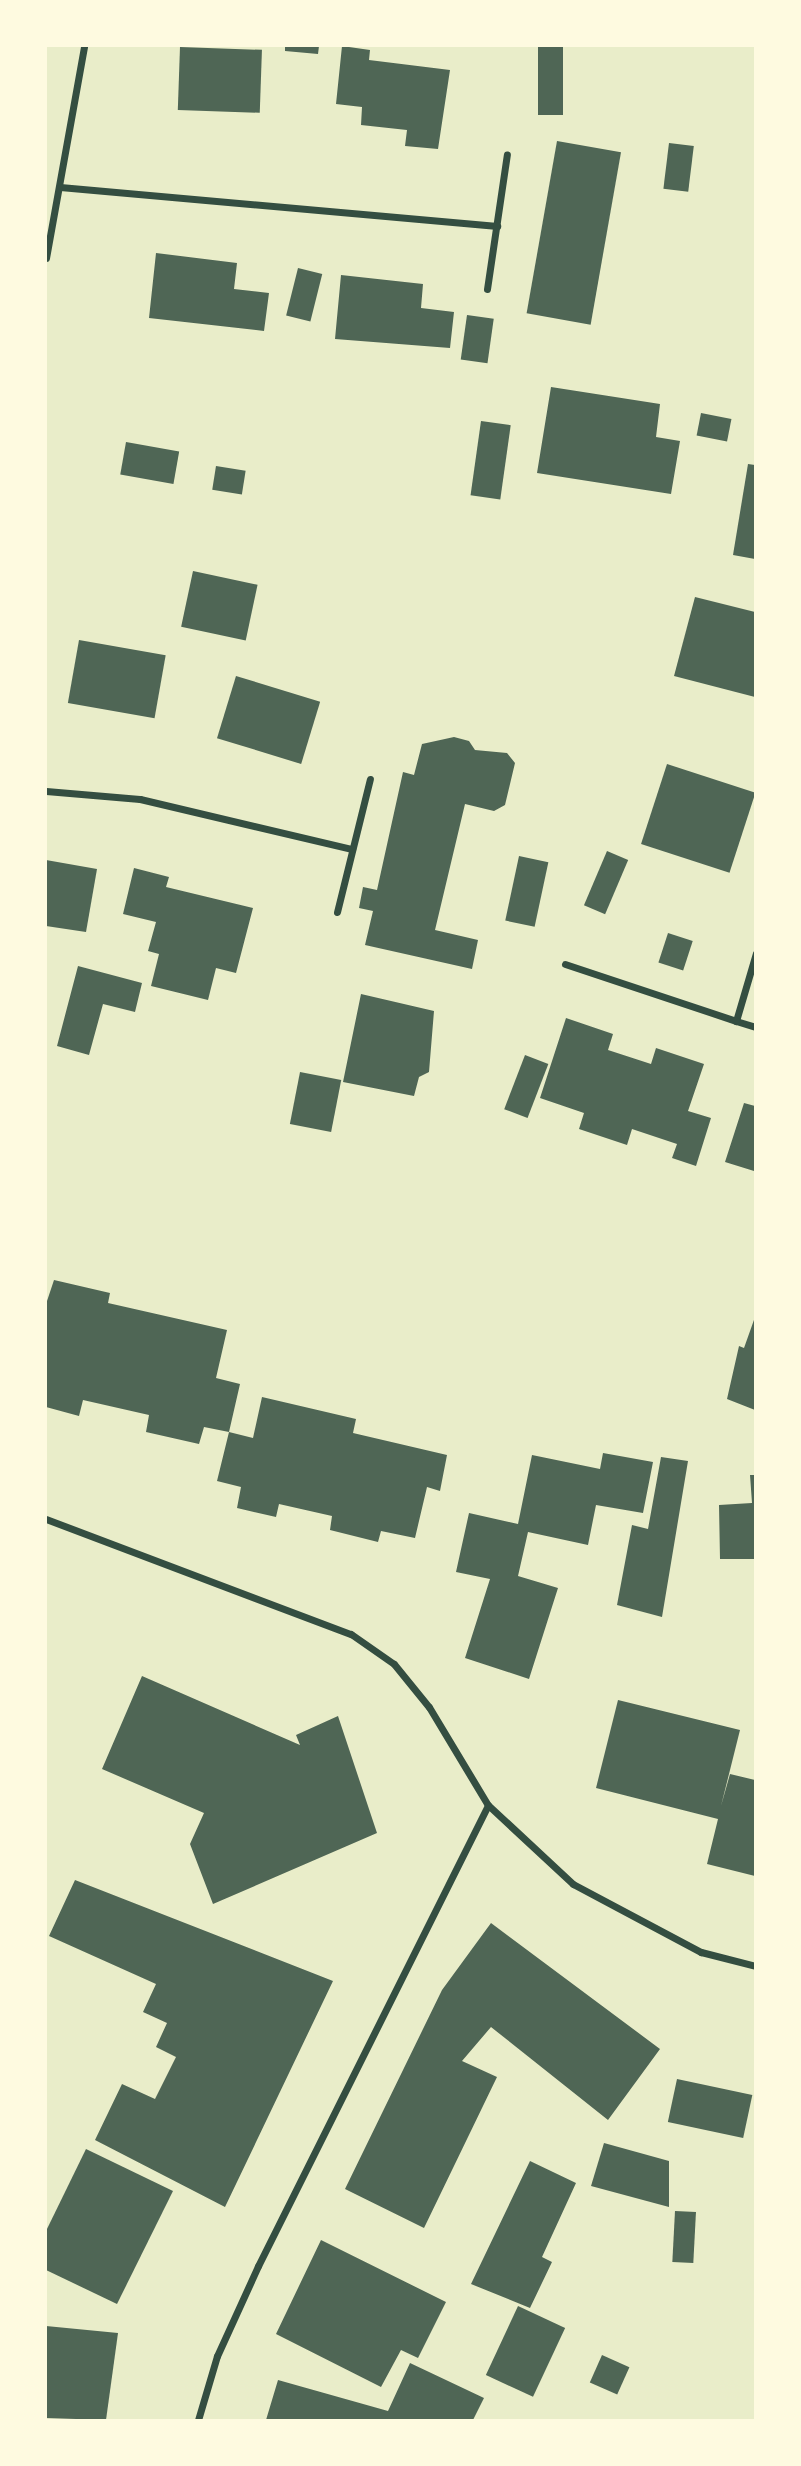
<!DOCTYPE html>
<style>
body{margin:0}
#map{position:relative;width:801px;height:2466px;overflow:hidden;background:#e9edc9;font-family:"Noto Sans",sans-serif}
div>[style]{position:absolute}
.building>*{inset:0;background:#4f6655;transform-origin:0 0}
.minor>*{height:7px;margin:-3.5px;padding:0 3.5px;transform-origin:3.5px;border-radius:3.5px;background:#344e41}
span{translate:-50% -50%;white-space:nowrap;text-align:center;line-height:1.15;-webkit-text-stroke:6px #fefae0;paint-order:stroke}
.frame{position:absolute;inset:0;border:47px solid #fefae0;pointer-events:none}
</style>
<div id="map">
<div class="building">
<i style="clip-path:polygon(285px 46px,319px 46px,318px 54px,285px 51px)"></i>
<i style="clip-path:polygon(342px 46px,370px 50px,369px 60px,450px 70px,438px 149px,405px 146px,407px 130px,361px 125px,362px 107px,336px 104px)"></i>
<i style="left:538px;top:46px;width:25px;height:69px"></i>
<i style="left:180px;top:47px;width:82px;height:63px;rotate:2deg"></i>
<i style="left:557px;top:141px;width:65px;height:175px;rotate:10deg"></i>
<i style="left:669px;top:143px;width:25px;height:46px;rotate:7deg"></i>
<i style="clip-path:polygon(156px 253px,237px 263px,234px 289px,269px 293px,264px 331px,149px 318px)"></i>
<i style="left:298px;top:268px;width:25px;height:49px;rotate:14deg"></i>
<i style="clip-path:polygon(341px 275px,423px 284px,421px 308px,454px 312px,450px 348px,335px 339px)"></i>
<i style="left:467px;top:315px;width:27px;height:45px;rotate:8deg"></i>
<i style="clip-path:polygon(551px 387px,660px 404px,656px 437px,680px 441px,671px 494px,537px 473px)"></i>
<i style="left:701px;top:413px;width:31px;height:23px;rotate:11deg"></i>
<i style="left:481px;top:421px;width:30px;height:75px;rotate:8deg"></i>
<i style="left:126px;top:442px;width:54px;height:33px;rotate:10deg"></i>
<i style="clip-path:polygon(748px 464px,755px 465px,755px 559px,733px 555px)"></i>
<i style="left:216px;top:466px;width:30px;height:24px;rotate:9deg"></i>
<i style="left:193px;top:571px;width:66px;height:57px;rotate:12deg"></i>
<i style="clip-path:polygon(695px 597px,755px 612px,755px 697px,674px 676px)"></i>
<i style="left:79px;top:640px;width:88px;height:64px;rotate:10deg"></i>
<i style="left:236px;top:676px;width:88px;height:65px;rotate:17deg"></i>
<i style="clip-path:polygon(454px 737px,469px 741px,475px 750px,507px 753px,515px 763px,505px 805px,494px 811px,465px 804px,435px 930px,478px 940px,472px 969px,365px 945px,373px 911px,359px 908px,363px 887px,377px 890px,403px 772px,414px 775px,422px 744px)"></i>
<i style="left:667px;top:764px;width:93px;height:84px;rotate:18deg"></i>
<i style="left:607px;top:851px;width:23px;height:59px;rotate:23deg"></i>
<i style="left:519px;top:856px;width:30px;height:66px;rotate:12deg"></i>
<i style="clip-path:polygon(46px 860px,97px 869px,86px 932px,46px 926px)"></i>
<i style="clip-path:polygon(134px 868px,169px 877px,166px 887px,253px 908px,236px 973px,216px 968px,208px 1000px,151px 986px,159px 954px,148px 951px,156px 922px,123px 914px)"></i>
<i style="left:668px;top:933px;width:26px;height:31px;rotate:18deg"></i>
<i style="clip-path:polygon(78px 966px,142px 983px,135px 1012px,103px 1004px,89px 1055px,57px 1046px)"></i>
<i style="clip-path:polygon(361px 994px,434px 1011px,429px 1072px,419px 1077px,414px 1096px,343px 1082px)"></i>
<i style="clip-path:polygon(566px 1018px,613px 1034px,608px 1050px,651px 1064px,656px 1048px,704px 1064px,688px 1111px,711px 1118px,696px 1166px,672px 1158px,677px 1144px,632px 1129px,627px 1145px,579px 1129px,584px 1113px,540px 1098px)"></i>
<i style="left:525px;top:1055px;width:25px;height:58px;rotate:21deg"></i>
<i style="left:300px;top:1072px;width:42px;height:53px;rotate:11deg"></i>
<i style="clip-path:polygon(744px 1103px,755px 1106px,755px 1180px,754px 1171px,725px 1162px)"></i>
<i style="clip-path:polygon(54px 1280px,110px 1293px,108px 1303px,227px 1330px,216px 1378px,240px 1384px,229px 1432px,253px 1438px,262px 1397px,356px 1419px,353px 1433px,447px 1455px,440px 1491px,427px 1487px,415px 1538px,381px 1531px,378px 1542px,330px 1530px,332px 1516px,279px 1504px,276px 1517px,237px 1508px,241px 1487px,217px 1481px,229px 1432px,204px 1427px,199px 1444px,146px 1432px,149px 1415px,83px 1400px,79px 1416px,46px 1407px,46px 1304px)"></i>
<i style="clip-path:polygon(755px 1317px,755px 1410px,727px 1399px,739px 1346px,744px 1348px)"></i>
<i style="clip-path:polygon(603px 1453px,653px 1462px,643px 1513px,596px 1505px,588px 1545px,528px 1532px,518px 1576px,558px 1588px,529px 1679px,465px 1658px,490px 1579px,456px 1572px,469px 1513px,518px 1524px,532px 1455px,600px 1469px)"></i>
<i style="clip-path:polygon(661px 1457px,688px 1461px,662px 1617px,617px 1605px,632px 1525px,648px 1529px)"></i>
<i style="clip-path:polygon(750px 1475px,755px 1475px,755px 1559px,720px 1559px,719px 1505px,752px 1503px)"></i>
<i style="clip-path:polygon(142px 1676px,300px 1745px,296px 1735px,338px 1716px,377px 1833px,213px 1904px,190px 1844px,204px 1813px,102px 1769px)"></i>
<i style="clip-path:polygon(618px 1700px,740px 1730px,721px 1806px,730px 1774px,755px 1780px,755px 1876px,707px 1864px,718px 1819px,596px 1788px)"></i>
<i style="clip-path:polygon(75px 1880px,333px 1981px,225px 2207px,95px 2140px,122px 2084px,155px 2099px,176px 2057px,156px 2047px,167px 2023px,143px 2012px,156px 1984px,49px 1936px)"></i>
<i style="clip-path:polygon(491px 1923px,660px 2049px,608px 2120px,491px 2027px,462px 2061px,497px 2077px,424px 2228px,345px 2189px,442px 1990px)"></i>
<i style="left:677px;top:2079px;width:77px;height:44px;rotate:12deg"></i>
<i style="clip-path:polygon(604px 2143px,669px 2161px,669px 2207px,591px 2186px)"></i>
<i style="clip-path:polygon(86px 2149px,173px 2191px,117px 2304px,46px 2270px,46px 2231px)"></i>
<i style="clip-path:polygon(530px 2161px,576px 2183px,542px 2257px,552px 2262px,530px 2308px,471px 2284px)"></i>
<i style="left:675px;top:2211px;width:21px;height:51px;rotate:3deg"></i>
<i style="clip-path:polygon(321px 2240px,446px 2302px,418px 2358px,401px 2350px,381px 2387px,276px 2334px)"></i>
<i style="left:518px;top:2306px;width:52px;height:76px;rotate:25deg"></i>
<i style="clip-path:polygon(46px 2326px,118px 2333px,106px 2420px,46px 2418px)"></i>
<i style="left:602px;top:2355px;width:30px;height:30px;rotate:24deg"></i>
<i style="clip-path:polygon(410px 2363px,484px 2398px,473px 2420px,266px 2420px,278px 2380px,388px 2411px)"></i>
</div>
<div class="minor">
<i style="left:60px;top:187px;width:439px;rotate:5.1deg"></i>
<i style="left:46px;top:258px;width:215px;rotate:-79.8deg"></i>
<i style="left:487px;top:289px;width:136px;rotate:-81.6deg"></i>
<i style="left:46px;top:791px;width:94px;rotate:4.9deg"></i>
<i style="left:140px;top:799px;width:218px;rotate:13.3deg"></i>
<i style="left:337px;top:912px;width:137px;rotate:-76.1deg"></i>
<i style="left:756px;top:953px;width:71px;rotate:106.4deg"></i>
<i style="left:736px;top:1021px;width:21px;rotate:17deg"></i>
<i style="left:565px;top:964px;width:180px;rotate:18.4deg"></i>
<i style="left:46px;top:1519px;width:326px;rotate:20.7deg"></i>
<i style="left:351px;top:1634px;width:52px;rotate:34.9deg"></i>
<i style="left:394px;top:1664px;width:55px;rotate:50.9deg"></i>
<i style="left:429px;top:1707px;width:114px;rotate:59deg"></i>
<i style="left:488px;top:1805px;width:116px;rotate:42.9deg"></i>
<i style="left:573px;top:1884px;width:145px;rotate:28deg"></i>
<i style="left:701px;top:1952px;width:57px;rotate:14.3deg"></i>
<i style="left:198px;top:2420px;width:67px;rotate:-73.5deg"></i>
<i style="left:217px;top:2356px;width:99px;rotate:-65.5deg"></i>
<i style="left:258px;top:2266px;width:515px;rotate:-63.48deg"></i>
</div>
<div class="frame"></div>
</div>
